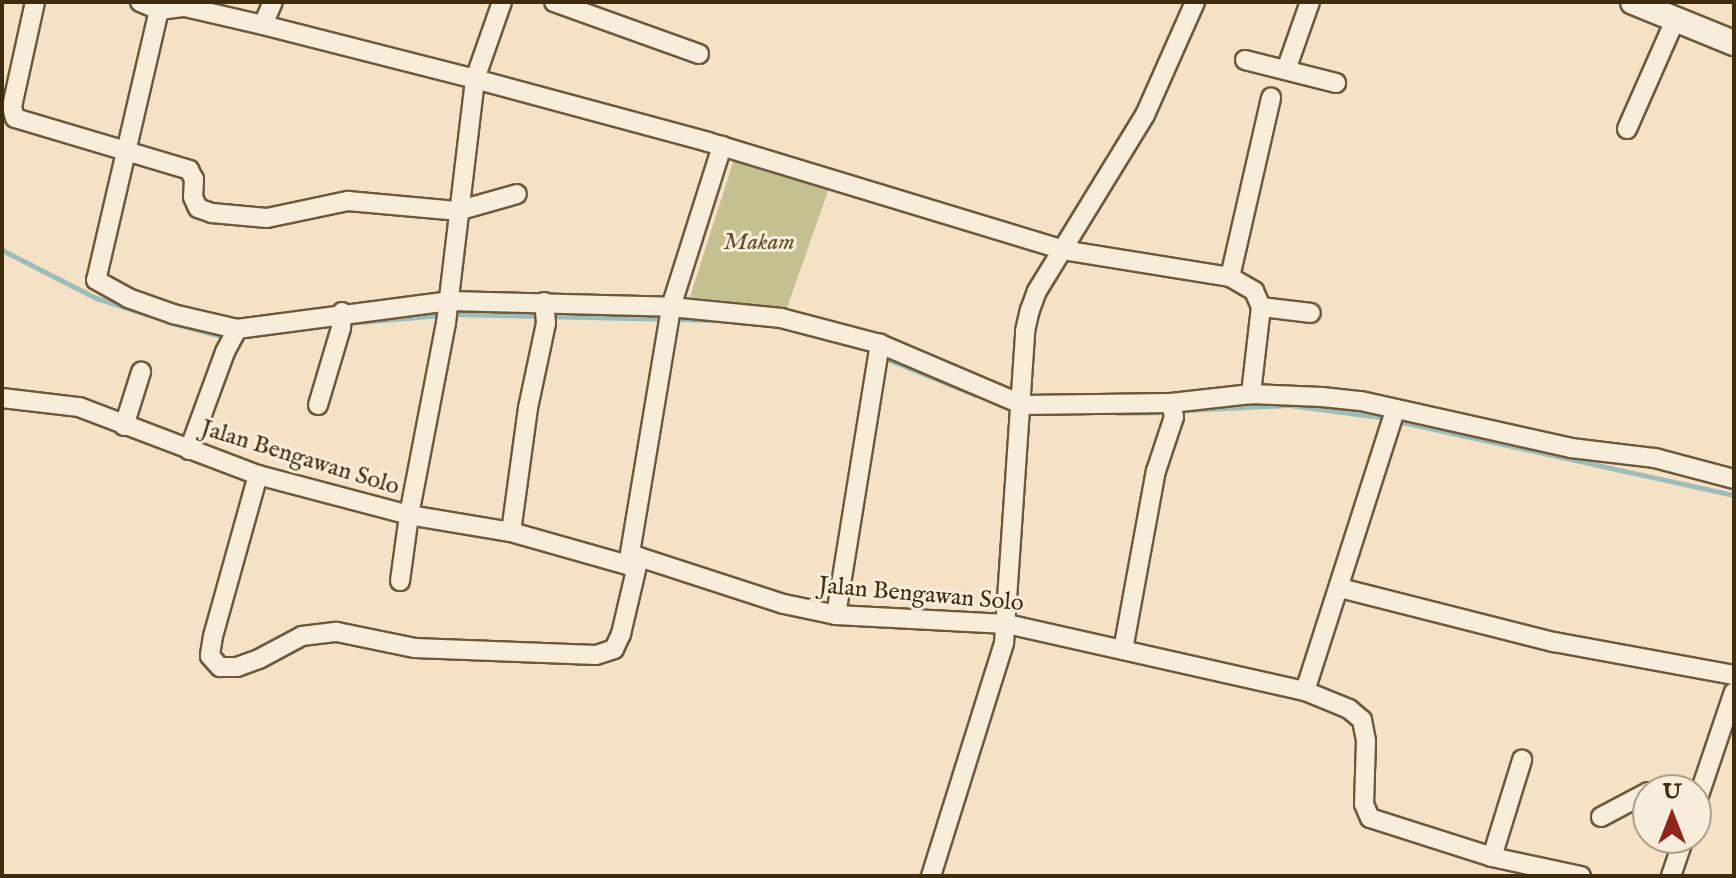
<!DOCTYPE html>
<style>
body{margin:0}
#map{position:relative;width:1736px;height:878px;overflow:hidden;background:#f5e2c6;font-family:"IM FELL English",serif}
div>[style]{position:absolute}
.green>*{inset:0;background:#c4c090}
.stream>*{height:5px;margin:-2.5px;padding:0 2.5px;transform-origin:2.5px;border-radius:2.5px;background:#9dbdb9}
.roads{filter:drop-shadow(2px 0 #6c593c) drop-shadow(-2px 0 #6c593c) drop-shadow(0 2px #6c593c) drop-shadow(0 -2px #6c593c)}
.minor>*{height:18px;margin:-9px;padding:0 9px;transform-origin:9px;border-radius:9px;background:#f8ecda}
.tertiary>*{height:24px;margin:-12px;padding:0 12px;transform-origin:12px;border-radius:12px;background:#f8ecda}
span{translate:-50% -50%;white-space:nowrap;text-align:center;line-height:1.15;-webkit-text-stroke:6px #f8ecda;paint-order:stroke}
.park-label{font-size:24px;color:#60502e;font-style:italic}
.street-label{font-size:24px;color:#3f2b0e}
.frame{position:absolute;inset:0;border:4px solid #3f2b0e;pointer-events:none}
.north{position:absolute;left:1632px;top:774px;width:80px;height:80px;box-sizing:border-box;background:#f8ecda;border:2px solid #ae9f88;border-radius:50%;rotate:0deg;font-size:22px;font-weight:700;line-height:32px;text-align:center;color:#3f2b0e}
.north::after{content:'';display:block;margin:auto;width:28px;height:36px;background:#8f2418;clip-path:polygon(50% 0,100% 100%,50% 72%,0 100%)}
</style>
<div id="map">
<div class="green">
<i style="clip-path:polygon(735px 156px,829px 188px,787px 308px,690px 297px)"></i>
</div>
<div class="stream">
<i style="left:2px;top:250px;width:106px;rotate:27.1deg"></i>
<i style="left:96px;top:298px;width:65px;rotate:17.9deg"></i>
<i style="left:451px;top:314px;width:266px;rotate:1.3deg"></i>
<i style="left:172px;top:323px;width:55px;rotate:14.8deg"></i>
<i style="left:348px;top:323px;width:93px;rotate:-4.9deg"></i>
<i style="left:882px;top:357px;width:101px;rotate:22deg"></i>
<i style="left:1186px;top:410px;width:103px;rotate:-2.8deg"></i>
<i style="left:1289px;top:405px;width:99px;rotate:7.6deg"></i>
<i style="left:1117px;top:413px;width:51px;rotate:-1.1deg"></i>
<i style="left:1397px;top:421px;width:345px;rotate:12.4deg"></i>
</div>
<div class="roads">
<div class="minor">
<i style="left:35px;top:2px;width:107px;rotate:102.4deg"></i>
<i style="left:12px;top:107px;width:11px;rotate:75deg"></i>
<i style="left:15px;top:118px;width:182px;rotate:16.6deg"></i>
<i style="left:189px;top:170px;width:10px;rotate:61deg"></i>
<i style="left:194px;top:179px;width:18px;rotate:93deg"></i>
<i style="left:193px;top:197px;width:12px;rotate:66deg"></i>
<i style="left:198px;top:208px;width:15px;rotate:20deg"></i>
<i style="left:212px;top:213px;width:55px;rotate:5.2deg"></i>
<i style="left:267px;top:218px;width:83px;rotate:-11.9deg"></i>
<i style="left:348px;top:201px;width:109px;rotate:5.2deg"></i>
<i style="left:457px;top:211px;width:62px;rotate:-15.8deg"></i>
<i style="left:140px;top:2px;width:21px;rotate:23deg"></i>
<i style="left:159px;top:10px;width:26px;rotate:-7deg"></i>
<i style="left:185px;top:7px;width:80px;rotate:13deg"></i>
<i style="left:263px;top:25px;width:219px;rotate:14.3deg"></i>
<i style="left:475px;top:79px;width:241px;rotate:15.1deg"></i>
<i style="left:708px;top:142px;width:371px;rotate:16.9deg"></i>
<i style="left:1063px;top:250px;width:169px;rotate:9.2deg"></i>
<i style="left:1230px;top:277px;width:184px;rotate:-77.1deg"></i>
<i style="left:554px;top:2px;width:154px;rotate:19.7deg"></i>
<i style="left:159px;top:10px;width:277px;rotate:103.1deg"></i>
<i style="left:96px;top:280px;width:37px;rotate:29deg"></i>
<i style="left:128px;top:298px;width:48px;rotate:19.6deg"></i>
<i style="left:173px;top:314px;width:66px;rotate:13.2deg"></i>
<i style="left:263px;top:25px;width:25px;rotate:-67deg"></i>
<i style="left:1245px;top:60px;width:94px;rotate:14.2deg"></i>
<i style="left:1286px;top:70px;width:72px;rotate:-70.6deg"></i>
<i style="left:1627px;top:129px;width:119px;rotate:-66.2deg"></i>
<i style="left:1230px;top:277px;width:28px;rotate:30deg"></i>
<i style="left:1254px;top:291px;width:17px;rotate:66deg"></i>
<i style="left:1261px;top:307px;width:88px;rotate:96.6deg"></i>
<i style="left:1261px;top:307px;width:50px;rotate:6.8deg"></i>
<i style="left:2px;top:398px;width:78px;rotate:6.7deg"></i>
<i style="left:79px;top:407px;width:191px;rotate:20.8deg"></i>
<i style="left:258px;top:475px;width:156px;rotate:14.8deg"></i>
<i style="left:409px;top:515px;width:103px;rotate:9.5deg"></i>
<i style="left:511px;top:532px;width:122px;rotate:15.8deg"></i>
<i style="left:628px;top:565px;width:14px;rotate:-36deg"></i>
<i style="left:639px;top:557px;width:152px;rotate:18deg"></i>
<i style="left:784px;top:604px;width:53px;rotate:11.9deg"></i>
<i style="left:836px;top:615px;width:171px;rotate:3deg"></i>
<i style="left:1007px;top:624px;width:305px;rotate:12.7deg"></i>
<i style="left:1305px;top:691px;width:48px;rotate:22.2deg"></i>
<i style="left:1349px;top:709px;width:17px;rotate:40deg"></i>
<i style="left:1362px;top:720px;width:21px;rotate:79deg"></i>
<i style="left:1366px;top:741px;width:63px;rotate:91.8deg"></i>
<i style="left:1364px;top:804px;width:15px;rotate:67deg"></i>
<i style="left:1370px;top:818px;width:128px;rotate:17.7deg"></i>
<i style="left:1492px;top:857px;width:91px;rotate:12.1deg"></i>
<i style="left:318px;top:405px;width:80px;rotate:-73.4deg"></i>
<i style="left:341px;top:328px;width:16px;rotate:-86deg"></i>
<i style="left:124px;top:426px;width:57px;rotate:-72.5deg"></i>
<i style="left:189px;top:450px;width:104px;rotate:-69.8deg"></i>
<i style="left:225px;top:352px;width:26px;rotate:-62deg"></i>
<i style="left:237px;top:329px;width:214px;rotate:-7.5deg"></i>
<i style="left:449px;top:301px;width:222px;rotate:1.5deg"></i>
<i style="left:671px;top:307px;width:111px;rotate:5.7deg"></i>
<i style="left:781px;top:318px;width:102px;rotate:14.7deg"></i>
<i style="left:880px;top:344px;width:155px;rotate:23.1deg"></i>
<i style="left:1023px;top:405px;width:148px;rotate:-0.8deg"></i>
<i style="left:1171px;top:403px;width:81px;rotate:-6.4deg"></i>
<i style="left:1251px;top:394px;width:71px;rotate:2.4deg"></i>
<i style="left:1322px;top:397px;width:39px;rotate:6deg"></i>
<i style="left:1361px;top:401px;width:215px;rotate:12.6deg"></i>
<i style="left:1571px;top:448px;width:85px;rotate:6.8deg"></i>
<i style="left:1655px;top:458px;width:82px;rotate:14.9deg"></i>
<i style="left:258px;top:475px;width:167px;rotate:105.6deg"></i>
<i style="left:213px;top:636px;width:20px;rotate:99deg"></i>
<i style="left:210px;top:656px;width:15px;rotate:48deg"></i>
<i style="left:220px;top:667px;width:17px"></i>
<i style="left:237px;top:667px;width:23px;rotate:-20deg"></i>
<i style="left:259px;top:659px;width:49px;rotate:-28.1deg"></i>
<i style="left:302px;top:636px;width:35px;rotate:-7deg"></i>
<i style="left:337px;top:632px;width:80px;rotate:11.6deg"></i>
<i style="left:415px;top:648px;width:181px;rotate:2.2deg"></i>
<i style="left:596px;top:655px;width:19px;rotate:-18deg"></i>
<i style="left:614px;top:649px;width:17px;rotate:-65deg"></i>
<i style="left:621px;top:634px;width:79px;rotate:-76.8deg"></i>
<i style="left:511px;top:532px;width:125px;rotate:-82.2deg"></i>
<i style="left:528px;top:408px;width:87px;rotate:-78deg"></i>
<i style="left:546px;top:323px;width:21px;rotate:-95deg"></i>
<i style="left:628px;top:565px;width:262px;rotate:-80.5deg"></i>
<i style="left:671px;top:307px;width:169px;rotate:-72.4deg"></i>
<i style="left:400px;top:581px;width:67px;rotate:-82.2deg"></i>
<i style="left:409px;top:515px;width:196px;rotate:-79.1deg"></i>
<i style="left:446px;top:323px;width:246px;rotate:-83.2deg"></i>
<i style="left:475px;top:79px;width:82px;rotate:-70.7deg"></i>
<i style="left:1340px;top:588px;width:221px;rotate:14.2deg"></i>
<i style="left:1554px;top:642px;width:183px;rotate:10.4deg"></i>
<i style="left:836px;top:615px;width:275px;rotate:-80.8deg"></i>
<i style="left:1123px;top:650px;width:182px;rotate:-79.6deg"></i>
<i style="left:1156px;top:471px;width:57px;rotate:-71.6deg"></i>
<i style="left:1174px;top:417px;width:14px;rotate:-102deg"></i>
<i style="left:1305px;top:691px;width:295px;rotate:-72.2deg"></i>
<i style="left:1696px;top:804px;width:118px;rotate:-71.3deg"></i>
<i style="left:1601px;top:817px;width:53px;rotate:-28deg"></i>
<i style="left:1492px;top:857px;width:102px;rotate:-72.8deg"></i>
<i style="left:931px;top:876px;width:244px;rotate:-72.6deg"></i>
<i style="left:1004px;top:643px;width:313px;rotate:-86.1deg"></i>
<i style="left:1025px;top:331px;width:22px;rotate:-77deg"></i>
<i style="left:1030px;top:310px;width:20px;rotate:-70deg"></i>
<i style="left:1037px;top:291px;width:206px;rotate:-58.5deg"></i>
<i style="left:1145px;top:115px;width:124px;rotate:-66.1deg"></i>
<i style="left:1671px;top:876px;width:40px;rotate:-71.1deg"></i>
</div>
<div class="tertiary">
<i style="left:1633px;top:2px;width:109px;rotate:22.1deg"></i>
</div>
</div>
<div class="park-label">
<span style="left:759px;top:243px">Makam</span>
</div>
<div class="street-label">
<span style="left:300px;top:458px;rotate:17deg">Jalan Bengawan Solo</span>
<span style="left:921px;top:595px;rotate:5deg">Jalan Bengawan Solo</span>
</div>
<div class="frame"></div>
<div class="north">U</div>
</div>
